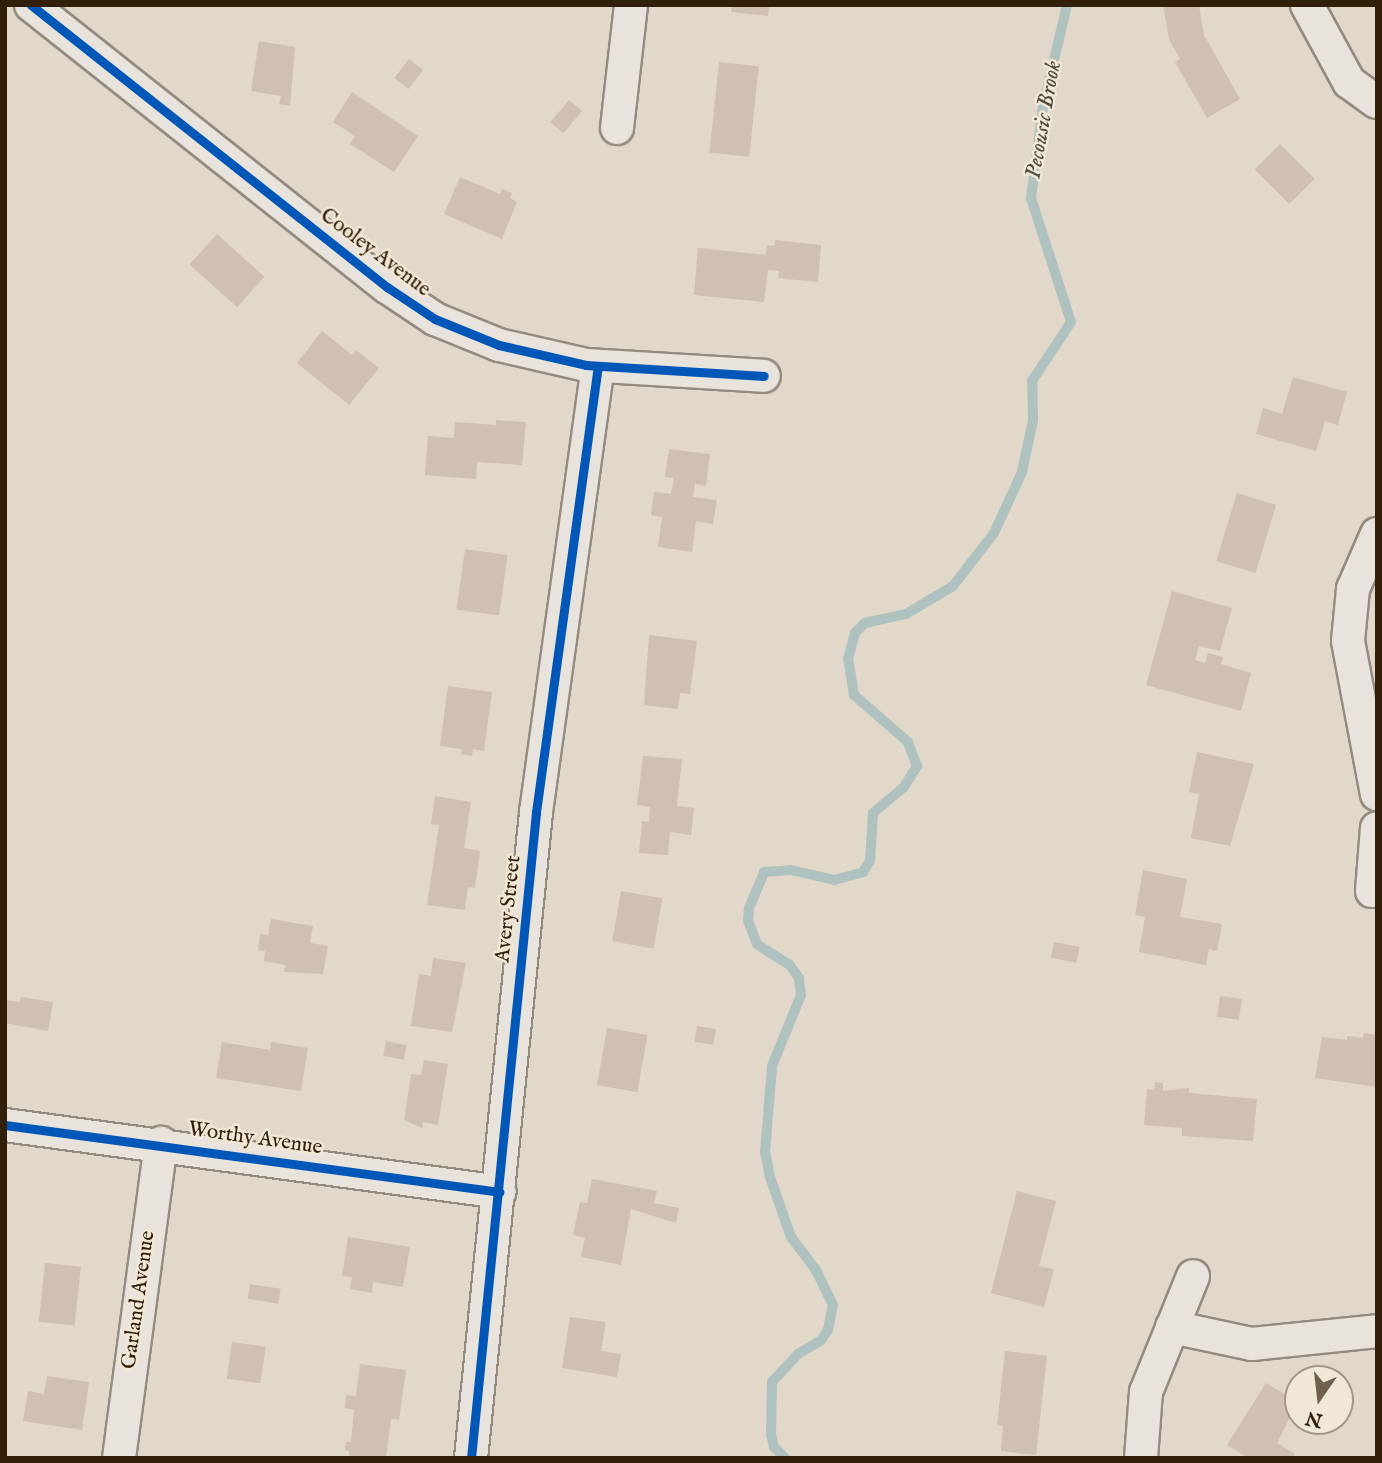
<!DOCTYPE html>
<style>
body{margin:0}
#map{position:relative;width:1382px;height:1463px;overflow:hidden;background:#e1d8ca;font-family:"IM FELL English",serif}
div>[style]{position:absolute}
.stream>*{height:10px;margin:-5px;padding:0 5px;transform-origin:5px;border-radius:5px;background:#afc2bf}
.building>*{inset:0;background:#d0bfb3;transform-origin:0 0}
.roads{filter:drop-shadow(2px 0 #938b80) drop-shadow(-2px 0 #938b80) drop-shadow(0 2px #938b80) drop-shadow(0 -2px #938b80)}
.minor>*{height:32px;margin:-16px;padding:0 16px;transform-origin:16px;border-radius:16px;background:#e8e3dc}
.cycleway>*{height:9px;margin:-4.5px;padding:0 4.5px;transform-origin:4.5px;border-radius:4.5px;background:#0057b8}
span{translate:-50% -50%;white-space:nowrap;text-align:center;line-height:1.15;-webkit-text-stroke:5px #f1e7d7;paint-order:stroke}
.street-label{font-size:21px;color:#321f09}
.water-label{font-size:23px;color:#514d3e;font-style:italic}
.frame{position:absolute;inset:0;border:7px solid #321f09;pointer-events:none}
.north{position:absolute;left:1284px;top:1365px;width:70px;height:70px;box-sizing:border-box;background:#f1e7d7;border:2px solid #a59785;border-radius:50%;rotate:194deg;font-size:19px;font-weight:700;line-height:28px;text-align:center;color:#321f09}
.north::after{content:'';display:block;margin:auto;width:24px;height:32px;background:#6f604d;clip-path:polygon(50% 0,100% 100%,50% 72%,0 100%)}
</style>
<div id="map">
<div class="stream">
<i style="left:785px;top:1458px;width:16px;rotate:-135deg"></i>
<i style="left:774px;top:1447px;width:13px;rotate:-103deg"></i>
<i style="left:771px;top:1434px;width:52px;rotate:-88.9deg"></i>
<i style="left:772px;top:1382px;width:38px;rotate:-47deg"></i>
<i style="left:798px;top:1354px;width:27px;rotate:-31deg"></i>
<i style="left:821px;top:1340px;width:12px;rotate:-55deg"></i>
<i style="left:828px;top:1330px;width:25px;rotate:-79deg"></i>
<i style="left:833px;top:1305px;width:39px;rotate:-116deg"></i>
<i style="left:816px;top:1270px;width:41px;rotate:-127.1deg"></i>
<i style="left:791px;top:1237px;width:64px;rotate:-109.3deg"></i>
<i style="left:770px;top:1177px;width:25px;rotate:-101deg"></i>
<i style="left:765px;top:1152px;width:86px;rotate:-85.3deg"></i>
<i style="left:772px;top:1066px;width:77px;rotate:-67.8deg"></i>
<i style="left:801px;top:995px;width:17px;rotate:-97deg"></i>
<i style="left:799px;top:978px;width:16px;rotate:-125deg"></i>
<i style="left:790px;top:965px;width:39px;rotate:-148deg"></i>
<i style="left:757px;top:944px;width:25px;rotate:-111deg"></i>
<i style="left:748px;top:921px;width:13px;rotate:-86deg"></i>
<i style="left:749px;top:908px;width:39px;rotate:-67deg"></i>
<i style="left:764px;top:872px;width:27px;rotate:-4deg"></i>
<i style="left:791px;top:870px;width:44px;rotate:13.1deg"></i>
<i style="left:834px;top:880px;width:30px;rotate:-15deg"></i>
<i style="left:863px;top:872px;width:13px;rotate:-58deg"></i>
<i style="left:870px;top:861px;width:48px;rotate:-86.4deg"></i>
<i style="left:873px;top:813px;width:40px;rotate:-40deg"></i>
<i style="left:904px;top:787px;width:25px;rotate:-58deg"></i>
<i style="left:917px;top:766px;width:26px;rotate:-111deg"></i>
<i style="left:908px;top:742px;width:72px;rotate:-139deg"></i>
<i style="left:854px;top:695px;width:36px;rotate:-99deg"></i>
<i style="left:848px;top:659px;width:27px;rotate:-75deg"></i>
<i style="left:855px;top:633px;width:14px;rotate:-45deg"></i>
<i style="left:865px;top:623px;width:42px;rotate:-12.4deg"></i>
<i style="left:906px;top:614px;width:55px;rotate:-30.8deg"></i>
<i style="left:953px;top:586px;width:67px;rotate:-52.3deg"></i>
<i style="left:994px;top:533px;width:67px;rotate:-65.3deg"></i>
<i style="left:1022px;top:472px;width:53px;rotate:-78.1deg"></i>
<i style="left:1033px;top:420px;width:39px;rotate:-91deg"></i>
<i style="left:1032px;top:381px;width:71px;rotate:-56.5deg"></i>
<i style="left:1071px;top:322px;width:130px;rotate:-107.9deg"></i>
<i style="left:1031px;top:198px;width:92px;rotate:-82.5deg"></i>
<i style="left:1043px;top:107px;width:105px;rotate:-76.8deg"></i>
</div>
<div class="building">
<i style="clip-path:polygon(732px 5px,769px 5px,768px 16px,731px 12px)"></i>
<i style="clip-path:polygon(1163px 5px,1199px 5px,1204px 35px,1240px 99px,1207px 118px,1175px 62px,1180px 59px,1169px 39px)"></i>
<i style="clip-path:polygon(259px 41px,295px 47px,290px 106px,279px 104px,281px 96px,251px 91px)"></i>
<i style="left:409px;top:59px;width:18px;height:24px;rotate:38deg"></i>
<i style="left:719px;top:62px;width:40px;height:91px;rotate:6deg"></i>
<i style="clip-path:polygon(352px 92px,418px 136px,394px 172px,350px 144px,355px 136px,333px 122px)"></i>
<i style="left:569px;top:100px;width:17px;height:29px;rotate:40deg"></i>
<i style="left:1280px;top:144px;width:49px;height:36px;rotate:45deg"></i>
<i style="clip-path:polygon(460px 177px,500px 194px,502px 189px,512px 193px,510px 198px,517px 202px,502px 239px,444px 214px)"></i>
<i style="left:217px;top:234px;width:64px;height:41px;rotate:42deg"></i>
<i style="clip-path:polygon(775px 240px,821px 245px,818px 282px,778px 278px,779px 271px,768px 270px,764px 302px,694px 295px,698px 248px,766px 255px,767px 245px,774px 246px)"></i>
<i style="clip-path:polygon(322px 331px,352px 355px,356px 350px,379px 368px,349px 405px,297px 363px)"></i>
<i style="clip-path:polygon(1293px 377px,1347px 392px,1338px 425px,1325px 421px,1316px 451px,1256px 434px,1263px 408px,1282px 414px)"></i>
<i style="clip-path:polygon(496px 420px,526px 422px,522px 465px,477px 462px,476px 479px,425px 475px,428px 436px,454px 438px,455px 422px,496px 425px)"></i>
<i style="clip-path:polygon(669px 449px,710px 454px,706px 486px,695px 484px,693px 497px,717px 500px,713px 524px,696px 521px,692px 552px,658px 547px,662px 517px,651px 515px,654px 492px,671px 494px,674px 478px,665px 477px)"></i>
<i style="left:1237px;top:493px;width:41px;height:71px;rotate:17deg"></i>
<i style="left:465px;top:549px;width:43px;height:61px;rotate:8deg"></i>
<i style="clip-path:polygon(1172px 591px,1232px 608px,1220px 651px,1199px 646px,1195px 660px,1205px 663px,1208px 653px,1223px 657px,1221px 664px,1251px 673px,1241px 711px,1146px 685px)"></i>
<i style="clip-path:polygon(649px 635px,697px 641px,690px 694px,680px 693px,678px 709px,644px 705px)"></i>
<i style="clip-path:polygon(448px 686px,492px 692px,484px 751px,473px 749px,472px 756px,461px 754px,462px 749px,440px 746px)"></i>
<i style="clip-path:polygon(1197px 752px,1254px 764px,1230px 846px,1191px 838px,1199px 794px,1189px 792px)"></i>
<i style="clip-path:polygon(643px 756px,682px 759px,677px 806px,694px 808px,691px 835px,670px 832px,668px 855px,639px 853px,642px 821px,649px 822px,650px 807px,637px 805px)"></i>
<i style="clip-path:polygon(435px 796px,471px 802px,464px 848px,480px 851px,475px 888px,468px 887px,465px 910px,427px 905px,439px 825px,431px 824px)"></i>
<i style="clip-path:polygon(1143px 870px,1187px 879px,1180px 917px,1222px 924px,1217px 951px,1209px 949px,1206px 965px,1139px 952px,1145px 917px,1135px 915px)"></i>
<i style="left:621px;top:891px;width:42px;height:51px;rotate:10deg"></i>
<i style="clip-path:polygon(271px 919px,313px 926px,310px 943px,328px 946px,323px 974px,284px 972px,286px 965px,264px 961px,265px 951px,258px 950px,260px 934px,268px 935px)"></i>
<i style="left:1054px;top:942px;width:26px;height:16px;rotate:11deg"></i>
<i style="clip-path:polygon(433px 958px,466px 963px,452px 1032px,411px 1026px,419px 974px,431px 976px)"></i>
<i style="left:1220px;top:996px;width:22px;height:21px;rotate:8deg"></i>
<i style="clip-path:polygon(21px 997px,53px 1002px,48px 1031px,5px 1023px,5px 1000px,20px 1002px)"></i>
<i style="left:697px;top:1026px;width:19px;height:16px;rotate:9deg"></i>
<i style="left:607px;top:1028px;width:41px;height:58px;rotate:10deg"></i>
<i style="clip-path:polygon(1364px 1033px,1377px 1035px,1377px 1087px,1315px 1078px,1322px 1037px,1347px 1040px,1347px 1036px,1363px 1038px)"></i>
<i style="left:386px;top:1041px;width:21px;height:15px;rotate:11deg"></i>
<i style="clip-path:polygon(222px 1042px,270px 1050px,271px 1042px,308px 1048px,301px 1091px,216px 1078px)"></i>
<i style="clip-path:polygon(424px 1060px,448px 1064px,438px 1125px,423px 1122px,422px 1128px,404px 1120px,411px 1074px,421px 1075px)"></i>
<i style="clip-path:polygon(1155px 1082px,1163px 1083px,1163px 1091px,1189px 1088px,1189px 1093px,1257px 1099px,1253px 1141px,1182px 1136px,1182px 1128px,1144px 1125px,1147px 1089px,1154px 1090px)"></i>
<i style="clip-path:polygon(592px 1179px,657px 1191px,654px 1203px,679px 1208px,676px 1223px,631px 1209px,621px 1265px,581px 1257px,585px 1238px,573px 1235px,580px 1202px,587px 1203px)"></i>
<i style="clip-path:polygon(1017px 1191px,1056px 1201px,1039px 1266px,1054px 1269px,1044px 1307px,991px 1293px)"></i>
<i style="clip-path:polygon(348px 1237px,410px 1247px,403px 1287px,373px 1282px,372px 1293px,350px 1289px,352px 1277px,342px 1276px)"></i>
<i style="left:45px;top:1263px;width:36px;height:59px;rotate:6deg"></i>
<i style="left:250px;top:1284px;width:31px;height:15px;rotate:9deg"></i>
<i style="clip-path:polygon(570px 1317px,606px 1322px,601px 1351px,621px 1354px,617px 1377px,562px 1368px)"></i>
<i style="left:232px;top:1342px;width:34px;height:37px;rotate:8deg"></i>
<i style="clip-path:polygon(1005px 1351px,1047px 1356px,1036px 1455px,1001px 1451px,1003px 1426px,997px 1425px)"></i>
<i style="clip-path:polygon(360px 1364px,406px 1370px,399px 1420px,391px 1419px,386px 1458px,349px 1458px,349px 1451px,345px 1450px,346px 1442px,351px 1442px,354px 1410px,345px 1408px,346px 1395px,356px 1396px)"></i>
<i style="clip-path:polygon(47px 1376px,89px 1382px,82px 1430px,23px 1421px,28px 1391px,44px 1394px)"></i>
<i style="clip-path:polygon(1266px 1383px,1298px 1402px,1277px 1443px,1295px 1454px,1293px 1458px,1248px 1458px,1227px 1445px)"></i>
</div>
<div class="roads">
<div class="minor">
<i style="left:31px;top:5px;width:454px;rotate:38.4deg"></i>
<i style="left:387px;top:287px;width:58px;rotate:33.7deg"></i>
<i style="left:435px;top:319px;width:69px;rotate:22.1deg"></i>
<i style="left:499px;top:345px;width:89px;rotate:12.9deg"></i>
<i style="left:586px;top:365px;width:178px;rotate:3.5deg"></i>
<i style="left:1307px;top:5px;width:88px;rotate:61.4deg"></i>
<i style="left:1349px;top:82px;width:34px;rotate:36deg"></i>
<i style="left:617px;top:128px;width:124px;rotate:-83.5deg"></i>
<i style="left:1377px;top:534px;width:60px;rotate:113.6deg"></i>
<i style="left:1353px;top:589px;width:52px;rotate:95.5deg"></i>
<i style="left:1348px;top:641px;width:156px;rotate:79.3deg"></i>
<i style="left:1372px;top:891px;width:63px;rotate:-85.5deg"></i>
<i style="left:5px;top:1125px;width:499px;rotate:7.7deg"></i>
<i style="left:1172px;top:1327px;width:82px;rotate:12deg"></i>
<i style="left:1252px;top:1344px;width:126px;rotate:-5.9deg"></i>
<i style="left:119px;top:1458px;width:318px;rotate:-82.4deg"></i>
<i style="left:471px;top:1458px;width:649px;rotate:-84.25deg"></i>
<i style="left:536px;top:812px;width:449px;rotate:-82.1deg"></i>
<i style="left:1141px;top:1458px;width:66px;rotate:-85.7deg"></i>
<i style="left:1146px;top:1392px;width:125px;rotate:-67.9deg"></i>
</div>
</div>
<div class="cycleway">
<i style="left:31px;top:5px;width:454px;rotate:38.4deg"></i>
<i style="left:387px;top:287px;width:58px;rotate:33.7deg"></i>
<i style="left:435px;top:319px;width:69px;rotate:22.1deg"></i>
<i style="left:499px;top:345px;width:89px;rotate:12.9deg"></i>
<i style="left:586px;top:365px;width:178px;rotate:3.5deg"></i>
<i style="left:5px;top:1125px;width:499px;rotate:7.7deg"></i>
<i style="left:471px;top:1458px;width:649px;rotate:-84.25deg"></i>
<i style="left:536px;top:812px;width:449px;rotate:-82.1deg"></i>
</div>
<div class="street-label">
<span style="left:375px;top:253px;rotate:37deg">Cooley Avenue</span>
<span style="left:509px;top:909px;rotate:-84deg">Avery Street</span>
<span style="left:255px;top:1139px;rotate:8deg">Worthy Avenue</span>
<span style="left:139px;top:1300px;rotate:-82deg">Garland Avenue</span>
</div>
<div class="water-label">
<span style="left:1044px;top:120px;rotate:-80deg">Pecousic Brook</span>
</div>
<div class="frame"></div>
<div class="north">N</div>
</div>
